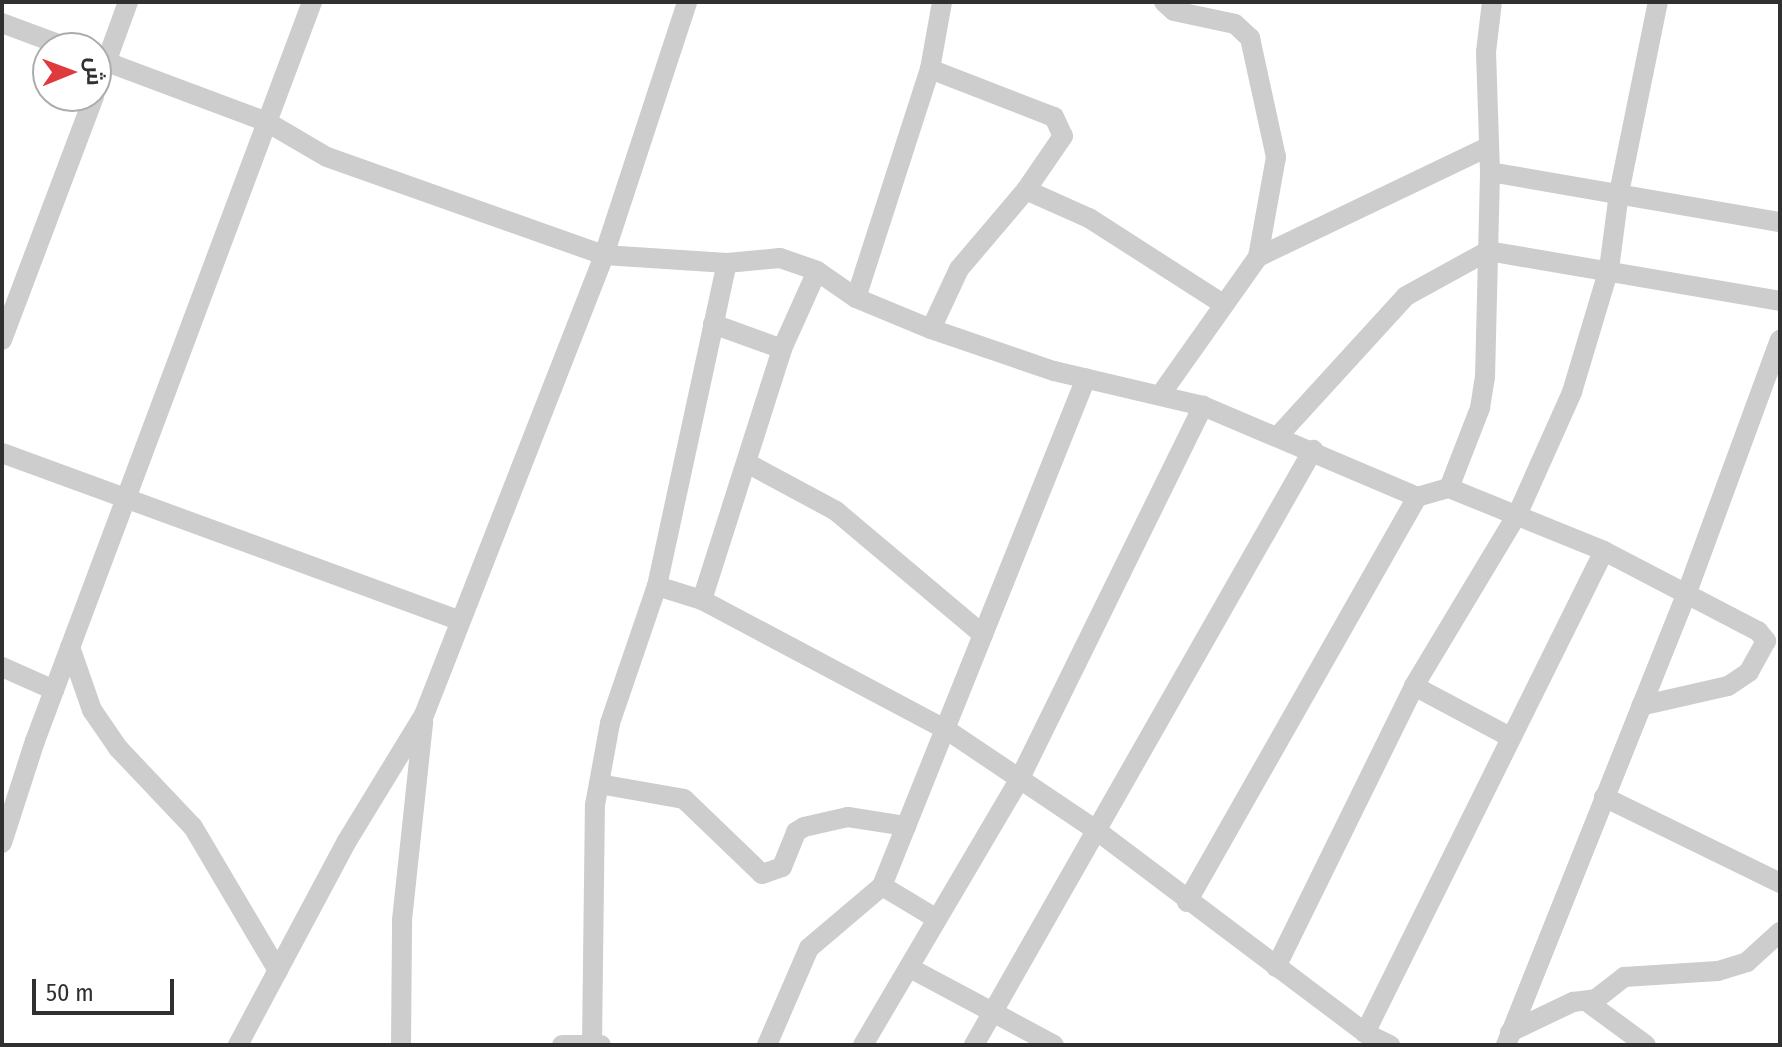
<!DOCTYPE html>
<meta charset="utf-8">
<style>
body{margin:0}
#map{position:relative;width:1782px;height:1047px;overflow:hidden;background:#fff;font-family:"Fira Sans Condensed",Cairo,sans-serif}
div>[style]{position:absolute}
.minor>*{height:20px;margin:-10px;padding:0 10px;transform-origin:10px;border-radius:10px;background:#cdcdcd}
span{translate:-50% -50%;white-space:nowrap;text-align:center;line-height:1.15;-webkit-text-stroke:8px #fff;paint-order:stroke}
.frame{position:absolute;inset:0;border:4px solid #303030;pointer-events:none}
.north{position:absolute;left:32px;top:32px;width:80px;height:80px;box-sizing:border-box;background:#fff;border:2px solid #acacac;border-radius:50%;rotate:89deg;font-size:22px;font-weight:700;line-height:32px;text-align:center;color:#303030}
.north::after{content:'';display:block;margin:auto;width:28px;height:36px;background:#df3a3e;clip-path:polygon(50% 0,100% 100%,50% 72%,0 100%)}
.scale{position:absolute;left:32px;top:979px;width:142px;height:36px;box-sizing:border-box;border:4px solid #303030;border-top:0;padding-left:10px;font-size:24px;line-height:28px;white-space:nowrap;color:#303030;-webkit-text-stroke:6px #fff;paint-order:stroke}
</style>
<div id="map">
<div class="minor">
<i style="left:1164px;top:2px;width:13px;rotate:42deg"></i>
<i style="left:1174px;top:11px;width:62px;rotate:12deg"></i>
<i style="left:1235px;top:24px;width:21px;rotate:43deg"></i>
<i style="left:1250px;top:38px;width:122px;rotate:77.7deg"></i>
<i style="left:1276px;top:157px;width:102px;rotate:100.2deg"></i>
<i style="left:2px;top:23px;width:72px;rotate:20.5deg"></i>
<i style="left:96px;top:58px;width:183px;rotate:20.5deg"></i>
<i style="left:267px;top:122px;width:69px;rotate:30.3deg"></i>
<i style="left:327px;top:157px;width:294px;rotate:19.5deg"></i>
<i style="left:604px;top:255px;width:123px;rotate:3.7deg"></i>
<i style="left:727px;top:263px;width:53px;rotate:-5.4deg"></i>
<i style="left:780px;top:258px;width:39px;rotate:19deg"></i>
<i style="left:817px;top:271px;width:47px;rotate:34.7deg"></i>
<i style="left:856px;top:298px;width:81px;rotate:22.5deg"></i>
<i style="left:931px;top:329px;width:130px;rotate:18.9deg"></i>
<i style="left:1054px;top:371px;width:153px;rotate:13.2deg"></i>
<i style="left:1203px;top:406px;width:233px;rotate:23deg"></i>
<i style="left:1417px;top:497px;width:33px;rotate:-16deg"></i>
<i style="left:1449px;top:488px;width:167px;rotate:22.1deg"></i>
<i style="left:1604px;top:551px;width:174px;rotate:27.5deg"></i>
<i style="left:1758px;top:631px;width:13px;rotate:51deg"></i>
<i style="left:1766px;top:641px;width:35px;rotate:119deg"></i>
<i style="left:1749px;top:672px;width:25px;rotate:146deg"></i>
<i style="left:1728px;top:686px;width:89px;rotate:167.1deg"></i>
<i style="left:930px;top:69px;width:133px;rotate:21.2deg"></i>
<i style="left:1054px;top:117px;width:21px;rotate:65deg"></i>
<i style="left:1063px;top:136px;width:65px;rotate:124.4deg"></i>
<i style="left:1026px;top:190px;width:69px;rotate:24deg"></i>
<i style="left:1089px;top:218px;width:159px;rotate:32.7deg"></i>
<i style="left:96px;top:90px;width:94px;rotate:-70deg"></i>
<i style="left:1490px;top:172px;width:294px;rotate:9.8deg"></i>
<i style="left:856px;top:298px;width:241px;rotate:-72.1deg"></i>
<i style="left:930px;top:69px;width:68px;rotate:-79.8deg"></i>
<i style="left:713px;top:324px;width:73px;rotate:19.9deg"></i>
<i style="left:931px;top:329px;width:66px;rotate:-65deg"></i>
<i style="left:959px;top:269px;width:104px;rotate:-49.7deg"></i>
<i style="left:2px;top:340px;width:261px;rotate:-69.3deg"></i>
<i style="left:1161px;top:394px;width:168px;rotate:-54.7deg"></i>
<i style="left:1258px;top:257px;width:253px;rotate:-25.6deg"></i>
<i style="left:1279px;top:435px;width:188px;rotate:-47.6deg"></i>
<i style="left:1406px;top:296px;width:94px;rotate:-28.8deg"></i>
<i style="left:1488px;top:251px;width:296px;rotate:9.7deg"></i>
<i style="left:2px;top:453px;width:486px;rotate:20.1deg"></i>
<i style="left:747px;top:463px;width:101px;rotate:28.3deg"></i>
<i style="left:836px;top:511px;width:192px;rotate:40.1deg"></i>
<i style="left:1449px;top:488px;width:86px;rotate:-68.8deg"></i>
<i style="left:1480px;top:408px;width:30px;rotate:-81deg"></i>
<i style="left:1485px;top:378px;width:206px;rotate:-88.6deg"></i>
<i style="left:1490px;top:172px;width:120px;rotate:-91.9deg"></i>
<i style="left:1486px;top:52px;width:50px;rotate:-83.2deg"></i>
<i style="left:657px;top:586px;width:47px;rotate:17.3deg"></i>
<i style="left:702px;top:600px;width:277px;rotate:28deg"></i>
<i style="left:947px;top:730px;width:179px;rotate:33.9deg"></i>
<i style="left:1096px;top:830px;width:337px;rotate:37deg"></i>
<i style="left:1365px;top:1033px;width:28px;rotate:26deg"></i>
<i style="left:702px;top:600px;width:263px;rotate:-72.3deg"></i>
<i style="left:782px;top:349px;width:85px;rotate:-65.8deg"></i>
<i style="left:70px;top:647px;width:67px;rotate:70.8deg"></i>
<i style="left:92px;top:710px;width:46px;rotate:55.6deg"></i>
<i style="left:118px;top:748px;width:109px;rotate:46.5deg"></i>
<i style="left:193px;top:827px;width:167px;rotate:59.4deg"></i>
<i style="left:2px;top:667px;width:57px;rotate:23.9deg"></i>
<i style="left:1414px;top:686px;width:109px;rotate:28deg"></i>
<i style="left:599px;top:784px;width:86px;rotate:10deg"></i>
<i style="left:684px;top:799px;width:108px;rotate:43.9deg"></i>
<i style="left:762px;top:874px;width:21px;rotate:-19deg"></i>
<i style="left:782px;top:867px;width:38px;rotate:-68deg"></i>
<i style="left:796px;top:832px;width:9px;rotate:-32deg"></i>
<i style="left:804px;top:827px;width:45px;rotate:-12.8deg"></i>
<i style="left:848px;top:817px;width:59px;rotate:8.8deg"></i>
<i style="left:1604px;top:797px;width:196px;rotate:26deg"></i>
<i style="left:2px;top:843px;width:107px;rotate:-72.1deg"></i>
<i style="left:35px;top:741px;width:789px;rotate:-69.45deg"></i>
<i style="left:1187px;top:902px;width:466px;rotate:-60.4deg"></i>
<i style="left:937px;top:919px;width:64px;rotate:-149deg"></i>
<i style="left:882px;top:886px;width:547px;rotate:-68.12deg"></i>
<i style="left:1276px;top:967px;width:313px;rotate:-63.8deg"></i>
<i style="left:1414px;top:686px;width:202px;rotate:-59deg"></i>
<i style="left:1518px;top:513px;width:133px;rotate:-65.9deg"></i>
<i style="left:1572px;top:392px;width:128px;rotate:-73.3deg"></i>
<i style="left:1609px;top:269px;width:77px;rotate:-82.5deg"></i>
<i style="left:1619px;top:193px;width:195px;rotate:-78.5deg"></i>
<i style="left:910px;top:968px;width:163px;rotate:28.1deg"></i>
<i style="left:1586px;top:1001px;width:74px;rotate:36.3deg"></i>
<i style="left:1510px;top:1032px;width:70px;rotate:-25.5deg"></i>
<i style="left:1573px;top:1002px;width:23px;rotate:-7deg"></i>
<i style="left:1596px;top:999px;width:36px;rotate:-38deg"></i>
<i style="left:1624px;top:977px;width:94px;rotate:-3.7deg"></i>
<i style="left:1718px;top:971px;width:30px;rotate:-17deg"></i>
<i style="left:1747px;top:962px;width:45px;rotate:-42.3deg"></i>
<i style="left:1365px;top:1033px;width:538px;rotate:-63.63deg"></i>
<i style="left:238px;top:1045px;width:231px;rotate:-61.9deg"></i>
<i style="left:347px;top:841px;width:148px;rotate:-58.6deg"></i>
<i style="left:424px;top:715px;width:494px;rotate:-68.6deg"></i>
<i style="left:604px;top:255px;width:266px;rotate:-71.8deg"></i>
<i style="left:401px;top:1045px;width:125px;rotate:-89.5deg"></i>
<i style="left:402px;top:920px;width:199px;rotate:-83.9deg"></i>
<i style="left:562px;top:1045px;width:39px"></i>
<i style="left:592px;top:1045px;width:240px;rotate:-89.3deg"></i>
<i style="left:595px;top:805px;width:83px;rotate:-79.6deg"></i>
<i style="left:610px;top:723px;width:145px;rotate:-71.1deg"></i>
<i style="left:657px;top:586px;width:330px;rotate:-77.8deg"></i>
<i style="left:767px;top:1045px;width:106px;rotate:-66.6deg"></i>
<i style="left:809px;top:948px;width:96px;rotate:-40.3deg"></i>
<i style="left:863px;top:1045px;width:310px;rotate:-59.5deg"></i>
<i style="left:1020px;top:778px;width:415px;rotate:-63.8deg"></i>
<i style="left:974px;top:1045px;width:685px;rotate:-60.33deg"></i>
<i style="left:1506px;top:1045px;width:485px;rotate:-68.2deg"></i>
<i style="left:1686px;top:595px;width:272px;rotate:-69.8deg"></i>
</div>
<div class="frame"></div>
<div class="north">ش</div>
<div class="scale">50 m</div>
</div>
